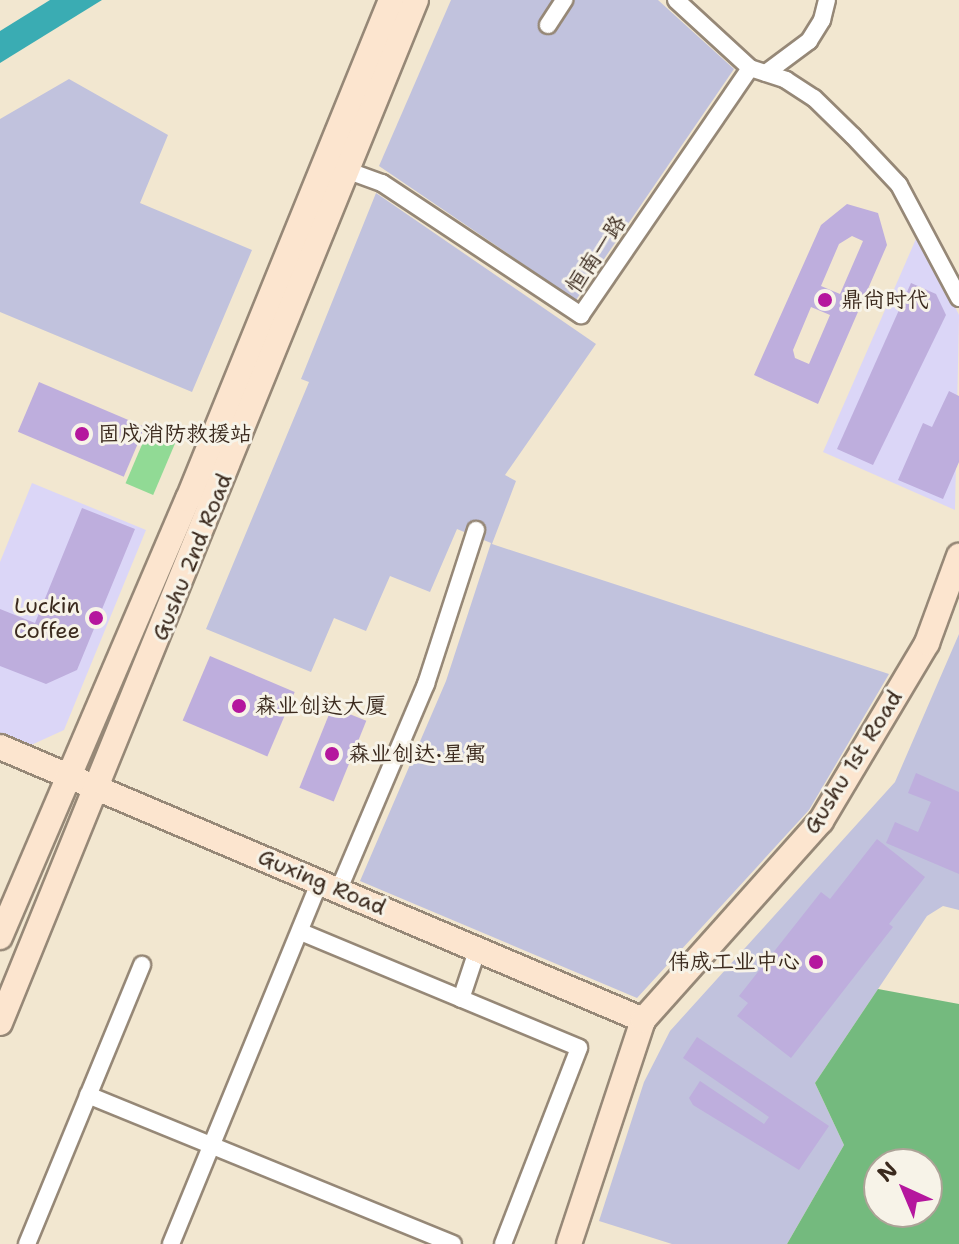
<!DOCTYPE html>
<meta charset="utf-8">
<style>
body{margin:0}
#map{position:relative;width:959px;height:1244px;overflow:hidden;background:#f2e7d0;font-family:"Shantell Sans","LXGW WenKai TC",sans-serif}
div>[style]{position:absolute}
.built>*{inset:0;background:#dbd6f7}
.industrial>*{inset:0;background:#c1c2dd}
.green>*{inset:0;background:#91da95;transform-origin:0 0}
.forest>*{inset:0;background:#74ba7e}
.water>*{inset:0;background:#3aacb3}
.building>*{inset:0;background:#beaedd;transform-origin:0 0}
.roads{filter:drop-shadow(2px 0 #968877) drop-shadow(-2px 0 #968877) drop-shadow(0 2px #968877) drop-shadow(0 -2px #968877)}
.street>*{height:16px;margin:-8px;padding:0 8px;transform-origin:8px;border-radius:8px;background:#fff}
.secondary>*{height:24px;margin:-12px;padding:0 12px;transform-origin:12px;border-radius:12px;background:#fce5cf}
.dots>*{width:22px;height:22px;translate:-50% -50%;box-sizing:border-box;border:4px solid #f7f3e8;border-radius:50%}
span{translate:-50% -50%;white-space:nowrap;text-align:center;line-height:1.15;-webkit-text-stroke:6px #f7f3e8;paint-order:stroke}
.street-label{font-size:22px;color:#3b2a1e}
.poi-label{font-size:22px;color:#3b2a1e}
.left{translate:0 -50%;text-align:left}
.right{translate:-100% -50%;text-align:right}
.north{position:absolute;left:863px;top:1148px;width:80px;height:80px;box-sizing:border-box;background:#f7f3e8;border:2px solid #aca397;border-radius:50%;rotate:316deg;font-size:22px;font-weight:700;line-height:32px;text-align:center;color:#3b2a1e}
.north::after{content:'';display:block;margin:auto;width:28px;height:36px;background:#b5179e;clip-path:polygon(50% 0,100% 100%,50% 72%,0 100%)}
</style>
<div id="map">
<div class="built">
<i style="clip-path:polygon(919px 232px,959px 315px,955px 510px,823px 452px)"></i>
<i style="clip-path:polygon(32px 483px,146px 530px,64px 730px,29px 746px,0 733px,0 562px)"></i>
</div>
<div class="industrial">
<i style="clip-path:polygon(451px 0,658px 0,734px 69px,576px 300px,379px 166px)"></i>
<i style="clip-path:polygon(69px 79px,168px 135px,140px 203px,252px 250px,192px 392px,0 312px,0 119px)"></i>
<i style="clip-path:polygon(376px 193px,596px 344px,505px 475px,516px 481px,492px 544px,889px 674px,809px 810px,637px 998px,360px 881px,446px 681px,491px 543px,457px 529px,430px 592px,390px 576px,366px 631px,334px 618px,311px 672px,206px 629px,309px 382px,301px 379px)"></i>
<i style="clip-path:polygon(959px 634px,959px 910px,943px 906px,927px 916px,815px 1083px,844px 1145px,787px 1244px,672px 1244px,599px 1221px,644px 1082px,670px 1031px,895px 782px)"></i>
</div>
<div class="green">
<i style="left:149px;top:428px;width:30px;height:60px;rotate:23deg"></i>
</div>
<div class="forest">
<i style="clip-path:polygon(evenodd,878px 989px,959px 1004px,959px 1244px,787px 1244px,844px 1145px,815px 1083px,878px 989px,879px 1164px,927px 1164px,927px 1212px,879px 1212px,879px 1164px)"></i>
</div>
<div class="water">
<i style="clip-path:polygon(50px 0,102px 0,0 63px,0 31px)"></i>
</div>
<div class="building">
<i style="clip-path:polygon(evenodd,847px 204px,878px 213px,887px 245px,818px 404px,754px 375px,821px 225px,847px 204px,852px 236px,863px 241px,840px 294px,821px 286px,839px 244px,852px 236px,847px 204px,811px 307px,830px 315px,809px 364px,795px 358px,793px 350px,811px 307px)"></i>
<i style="clip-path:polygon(911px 283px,936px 294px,946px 315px,873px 465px,837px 449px)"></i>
<i style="left:39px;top:382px;width:115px;height:54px;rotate:23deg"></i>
<i style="clip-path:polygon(949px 391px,959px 396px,959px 462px,943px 499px,898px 480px,923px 423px,932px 427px)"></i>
<i style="clip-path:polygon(82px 508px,135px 529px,77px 670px,46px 684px,0 666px,0 609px,35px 623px)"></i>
<i style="left:210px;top:656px;width:92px;height:70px;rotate:23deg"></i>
<i style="left:332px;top:707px;width:37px;height:87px;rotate:22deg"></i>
<i style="clip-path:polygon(916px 773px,959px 792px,959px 874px,886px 843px,895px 822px,918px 832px,931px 802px,908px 793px)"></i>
<i style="clip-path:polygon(877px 839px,925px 877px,889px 924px,893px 927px,791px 1058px,737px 1016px,748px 1003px,739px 996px,821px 892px,830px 899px)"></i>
<i style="clip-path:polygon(697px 1037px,829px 1126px,799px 1170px,693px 1105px,689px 1098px,700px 1081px,764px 1124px,769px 1117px,683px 1058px)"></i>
</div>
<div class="roads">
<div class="street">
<i style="left:676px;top:0;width:100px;rotate:42.6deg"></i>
<i style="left:750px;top:68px;width:38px;rotate:18deg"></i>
<i style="left:786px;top:80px;width:33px;rotate:33deg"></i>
<i style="left:814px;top:98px;width:54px;rotate:44.3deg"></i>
<i style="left:853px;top:136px;width:67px;rotate:46.8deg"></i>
<i style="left:899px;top:185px;width:128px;rotate:62deg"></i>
<i style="left:548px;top:25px;width:30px;rotate:-57deg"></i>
<i style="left:766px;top:73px;width:54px;rotate:-36.7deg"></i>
<i style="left:809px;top:41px;width:25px;rotate:-58deg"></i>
<i style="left:822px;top:20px;width:21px;rotate:-76deg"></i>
<i style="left:346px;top:170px;width:38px;rotate:20deg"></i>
<i style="left:382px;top:183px;width:239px;rotate:33.6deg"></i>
<i style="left:581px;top:315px;width:299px;rotate:-55.6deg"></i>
<i style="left:339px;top:889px;width:223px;rotate:-67deg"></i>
<i style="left:426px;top:684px;width:162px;rotate:-72deg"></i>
<i style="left:301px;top:932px;width:301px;rotate:22.6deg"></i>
<i style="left:579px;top:1048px;width:210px;rotate:111.2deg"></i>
<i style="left:461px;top:999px;width:54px;rotate:-71.6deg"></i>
<i style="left:88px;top:1095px;width:394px;rotate:22.2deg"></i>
<i style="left:27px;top:1244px;width:302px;rotate:-67.6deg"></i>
<i style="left:171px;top:1244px;width:392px;rotate:-67.7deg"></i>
</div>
<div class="secondary">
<i style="left:0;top:747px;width:699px;rotate:23deg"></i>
<i style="left:0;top:937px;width:477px;rotate:-66.8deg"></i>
<i style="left:188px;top:499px;width:539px;rotate:-67.86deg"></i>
<i style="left:0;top:1023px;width:1104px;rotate:-67.87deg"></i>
<i style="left:569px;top:1244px;width:236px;rotate:-71.7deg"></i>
<i style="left:643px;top:1020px;width:267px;rotate:-48.2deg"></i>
<i style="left:821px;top:821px;width:207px;rotate:-59.2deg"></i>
<i style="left:927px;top:643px;width:93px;rotate:-69.8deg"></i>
</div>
</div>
<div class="dots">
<i style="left:825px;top:300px;background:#b5179e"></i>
<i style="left:82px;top:434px;background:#b5179e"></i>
<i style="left:96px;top:618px;background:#b5179e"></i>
<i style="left:239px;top:706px;background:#b5179e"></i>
<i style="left:332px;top:754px;background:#b5179e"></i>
<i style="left:816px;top:962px;background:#b5179e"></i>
</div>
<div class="street-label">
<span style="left:596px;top:254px;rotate:-56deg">恒南一路</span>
<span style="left:192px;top:557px;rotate:-68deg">Gushu 2nd Road</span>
<span style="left:853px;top:762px;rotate:-58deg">Gushu 1st Road</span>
<span style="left:322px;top:882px;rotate:23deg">Guxing Road</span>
</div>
<div class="poi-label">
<span class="left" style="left:841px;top:300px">鼎尚时代</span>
<span class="left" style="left:98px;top:434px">固戍消防救援站</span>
<span class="right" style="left:80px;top:618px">Luckin<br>Coffee</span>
<span class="left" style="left:255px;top:706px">森业创达大厦</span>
<span class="left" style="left:348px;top:754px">森业创达·星寓</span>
<span class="right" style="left:800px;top:962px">伟成工业中心</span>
</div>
<div class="north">N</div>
</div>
